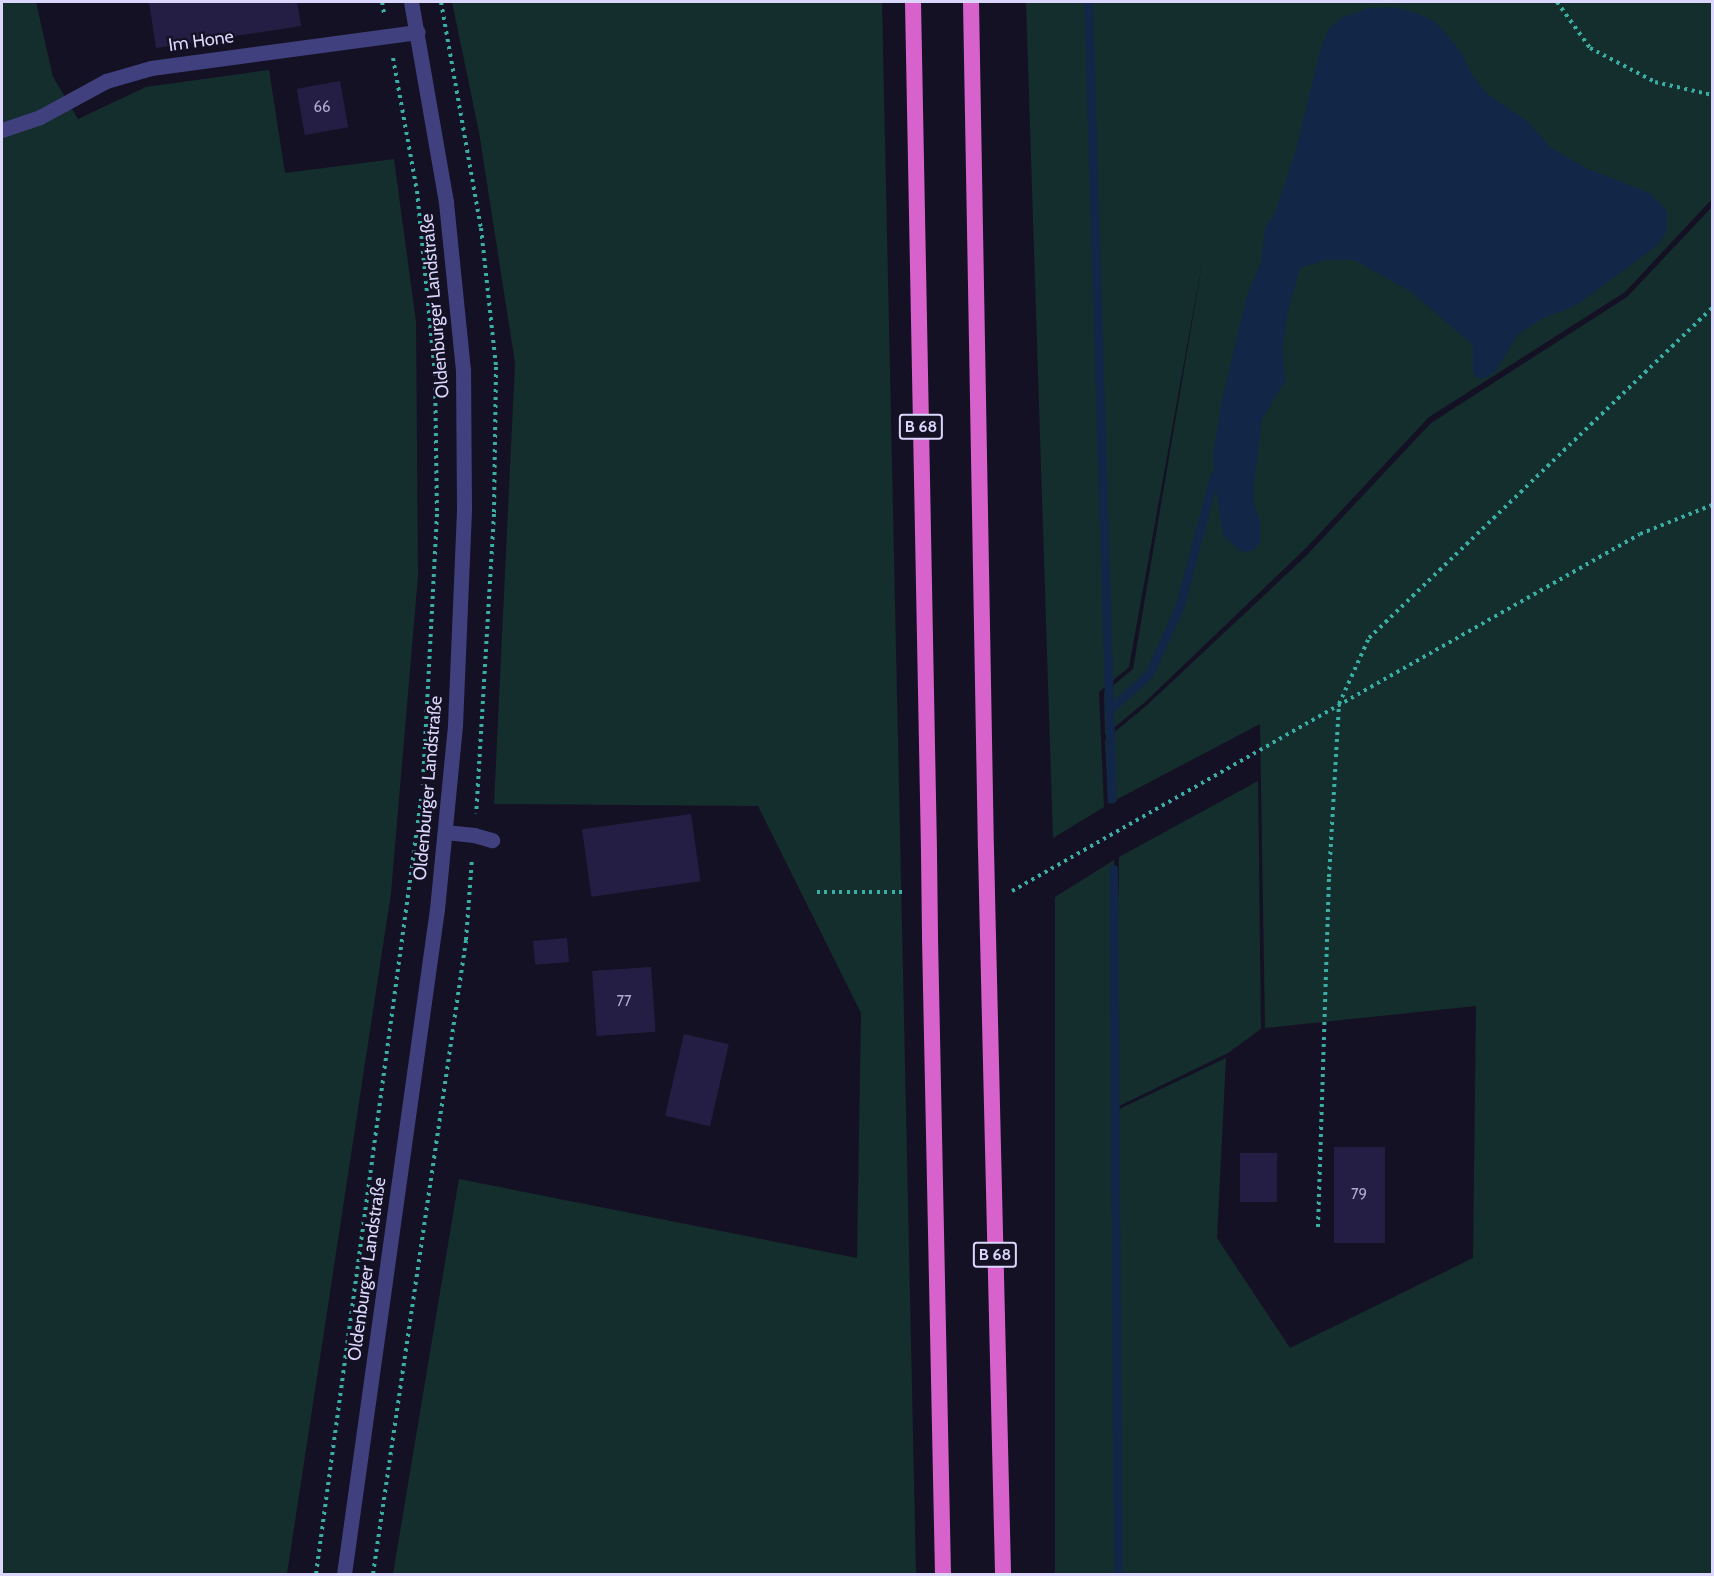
<!DOCTYPE html>
<meta charset="utf-8">
<style>
body{margin:0}
#map{position:relative;width:1714px;height:1576px;overflow:hidden;background:#141124;font-family:Cabin,sans-serif}
div>[style]{position:absolute}
.green>*{inset:0;background:#142e2d}
.water>*{inset:0;background:#122747}
.stream>*{height:9px;margin:-4.5px;padding:0 4.5px;transform-origin:4.5px;border-radius:4.5px;background:#122747}
.building>*{inset:0;background:#251e44;transform-origin:0 0}
.path>*{height:4px;margin-top:-2px;transform-origin:0;background:repeating-linear-gradient(90deg,#39aea5 0 3px,transparent 0 7.5px)}
.service>*{height:15px;margin:-7.5px;padding:0 7.5px;transform-origin:7.5px;border-radius:7.5px;background:#41407f}
.minor>*{height:15px;margin:-7.5px;padding:0 7.5px;transform-origin:7.5px;border-radius:7.5px;background:#41407f}
.tertiary>*{height:15px;margin:-7.5px;padding:0 7.5px;transform-origin:7.5px;border-radius:7.5px;background:#41407f}
.trunk>*{height:16px;margin:-8px;padding:0 8px;transform-origin:8px;border-radius:8px;background:#d862cc}
.trunk-bridge>*{height:16px;margin:-8px;padding:0 8px;transform-origin:8px;border-radius:8px;background:#d862cc}
span{translate:-50% -50%;white-space:nowrap;text-align:center;line-height:1.15;-webkit-text-stroke:4.5px #141124;paint-order:stroke}
.number-label{font-size:15px;color:#aea9ce}
.number-label span{-webkit-text-stroke-width:0}
.shield-label span{padding:2px 4px;background:#141124;border:2px solid;border-radius:4px;-webkit-text-stroke-width:0}
.shield-label{font-size:16px;color:#dbd7fc;font-weight:700}
.street-label{font-size:18px;color:#dbd7fc}
.frame{position:absolute;inset:0;border:3px solid #dbd7fc;pointer-events:none}
</style>
<div id="map">
<div class="green">
<i style="clip-path:polygon(2px 2px,36px 2px,53px 77px,78px 119px,146px 87px,269px 70px,285px 173px,394px 159px,416px 322px,418px 576px,391px 893px,287px 1574px,2px 1574px)"></i>
<i style="clip-path:polygon(452px 2px,882px 2px,916px 1574px,393px 1574px,459px 1179px,857px 1258px,861px 1013px,758px 806px,494px 804px,515px 363px,479px 132px)"></i>
<i style="clip-path:polygon(1026px 2px,1712px 2px,1712px 199px,1625px 292px,1429px 417px,1307px 547px,1144px 703px,1105px 735px,1104px 693px,1133px 669px,1204px 252px,1129px 667px,1099px 692px,1104px 807px,1053px 838px)"></i>
<i style="clip-path:polygon(1712px 207px,1712px 1574px,1055px 1574px,1055px 897px,1114px 860px,1111px 1113px,1226px 1058px,1217px 1238px,1290px 1348px,1473px 1258px,1476px 1006px,1265px 1028px,1260px 724px,1108px 804px,1105px 740px,1146px 706px,1306px 556px,1431px 423px,1627px 297px)"></i>
<i style="clip-path:polygon(1258px 781px,1261px 1029px,1228px 1053px,1115px 1108px,1119px 857px)"></i>
</div>
<div class="water">
<i style="clip-path:polygon(1393px 7px,1417px 13px,1436px 22px,1461px 52px,1472px 74px,1486px 93px,1528px 122px,1551px 148px,1586px 168px,1650px 193px,1667px 211px,1667px 231px,1658px 245px,1575px 306px,1543px 318px,1518px 334px,1496px 371px,1485px 378px,1477px 378px,1473px 373px,1473px 345px,1410px 291px,1354px 260px,1325px 260px,1300px 268px,1287px 315px,1283px 349px,1285px 381px,1262px 419px,1254px 481px,1254px 505px,1260px 520px,1260px 541px,1254px 550px,1243px 553px,1223px 535px,1214px 476px,1213px 453px,1222px 401px,1247px 295px,1261px 262px,1265px 228px,1275px 213px,1296px 150px,1321px 46px,1329px 29px,1343px 17px,1369px 8px)"></i>
</div>
<div class="stream">
<i style="left:1088px;top:2px;width:797px;rotate:88.28deg"></i>
<i style="left:1109px;top:710px;width:54px;rotate:-42deg"></i>
<i style="left:1149px;top:674px;width:76px;rotate:-65.8deg"></i>
<i style="left:1180px;top:605px;width:133px;rotate:-75.2deg"></i>
<i style="left:1113px;top:869px;width:705px;rotate:89.59deg"></i>
</div>
<div class="building">
<i style="clip-path:polygon(149px 2px,297px 2px,301px 26px,156px 48px)"></i>
<i style="left:340px;top:81px;width:47px;height:44px;rotate:80deg"></i>
<i style="left:691px;top:814px;width:68px;height:110px;rotate:82deg"></i>
<i style="left:567px;top:938px;width:24px;height:34px;rotate:85deg"></i>
<i style="left:651px;top:967px;width:65px;height:59px;rotate:86deg"></i>
<i style="left:684px;top:1034px;width:46px;height:84px;rotate:13deg"></i>
<i style="left:1334px;top:1147px;width:51px;height:96px"></i>
<i style="left:1240px;top:1153px;width:37px;height:49px"></i>
</div>
<div class="path">
<i style="left:382px;top:2px;width:11px;rotate:80deg"></i>
<i style="left:441px;top:2px;width:230px;rotate:80deg"></i>
<i style="left:481px;top:228px;width:140px;rotate:83.8deg"></i>
<i style="left:496px;top:367px;width:147px;rotate:90.8deg"></i>
<i style="left:494px;top:514px;width:300px;rotate:93.4deg"></i>
<i style="left:1557px;top:2px;width:57px;rotate:54.3deg"></i>
<i style="left:1590px;top:48px;width:73px;rotate:27.6deg"></i>
<i style="left:1655px;top:82px;width:58px;rotate:12.8deg"></i>
<i style="left:393px;top:58px;width:135px;rotate:79.8deg"></i>
<i style="left:417px;top:191px;width:183px;rotate:84.4deg"></i>
<i style="left:435px;top:373px;width:141px;rotate:89.2deg"></i>
<i style="left:437px;top:514px;width:271px;rotate:93deg"></i>
<i style="left:1012px;top:891px;width:722px;rotate:-29.62deg"></i>
<i style="left:1640px;top:534px;width:78px;rotate:-21.9deg"></i>
<i style="left:817px;top:892px;width:89px"></i>
<i style="left:1318px;top:1227px;width:350px;rotate:-88.2deg"></i>
<i style="left:1329px;top:877px;width:173px;rotate:-86.7deg"></i>
<i style="left:1339px;top:704px;width:72px;rotate:-65.6deg"></i>
<i style="left:1369px;top:638px;width:476px;rotate:-43.9deg"></i>
<i style="left:316px;top:1574px;width:782px;rotate:-82.28deg"></i>
<i style="left:373px;top:1574px;width:641px;rotate:-81.65deg"></i>
<i style="left:466px;top:940px;width:81px;rotate:-85.8deg"></i>
</div>
<div class="service">
<i style="left:445px;top:832px;width:29px;rotate:6deg"></i>
<i style="left:474px;top:835px;width:19px;rotate:16deg"></i>
</div>
<div class="minor">
<i style="left:2px;top:130px;width:40px;rotate:-18.9deg"></i>
<i style="left:40px;top:117px;width:75px;rotate:-28.6deg"></i>
<i style="left:106px;top:81px;width:47px;rotate:-16.1deg"></i>
<i style="left:151px;top:68px;width:269px;rotate:-7.7deg"></i>
</div>
<div class="tertiary">
<i style="left:344px;top:1574px;width:671px;rotate:-82.04deg"></i>
<i style="left:437px;top:909px;width:185px;rotate:-84.4deg"></i>
<i style="left:455px;top:725px;width:216px;rotate:-87.6deg"></i>
<i style="left:464px;top:509px;width:139px;rotate:-90.4deg"></i>
<i style="left:463px;top:370px;width:169px;rotate:-95.8deg"></i>
<i style="left:446px;top:202px;width:203px;rotate:-99.9deg"></i>
</div>
<div class="trunk">
<i style="left:913px;top:2px;width:851px;rotate:88.92deg"></i>
<i style="left:971px;top:2px;width:847px;rotate:88.99deg"></i>
<i style="left:988px;top:936px;width:638px;rotate:88.65deg"></i>
<i style="left:930px;top:938px;width:636px;rotate:88.83deg"></i>
</div>
<div class="trunk-bridge">
<i style="left:986px;top:849px;width:87px;rotate:88.7deg"></i>
<i style="left:929px;top:853px;width:85px;rotate:89.3deg"></i>
</div>
<div class="number-label">
<span style="left:322px;top:108px">66</span>
<span style="left:624px;top:1002px">77</span>
<span style="left:1359px;top:1195px">79</span>
</div>
<div class="shield-label">
<span style="left:921px;top:427px">B 68</span>
<span style="left:995px;top:1255px">B 68</span>
</div>
<div class="street-label">
<span style="left:201px;top:41px;rotate:-8deg">Im Hone</span>
<span style="left:435px;top:306px;rotate:-95deg">Oldenburger Landstraße</span>
<span style="left:428px;top:788px;rotate:-85deg">Oldenburger Landstraße</span>
<span style="left:367px;top:1269px;rotate:-82deg">Oldenburger Landstraße</span>
</div>
<div class="frame"></div>
</div>
